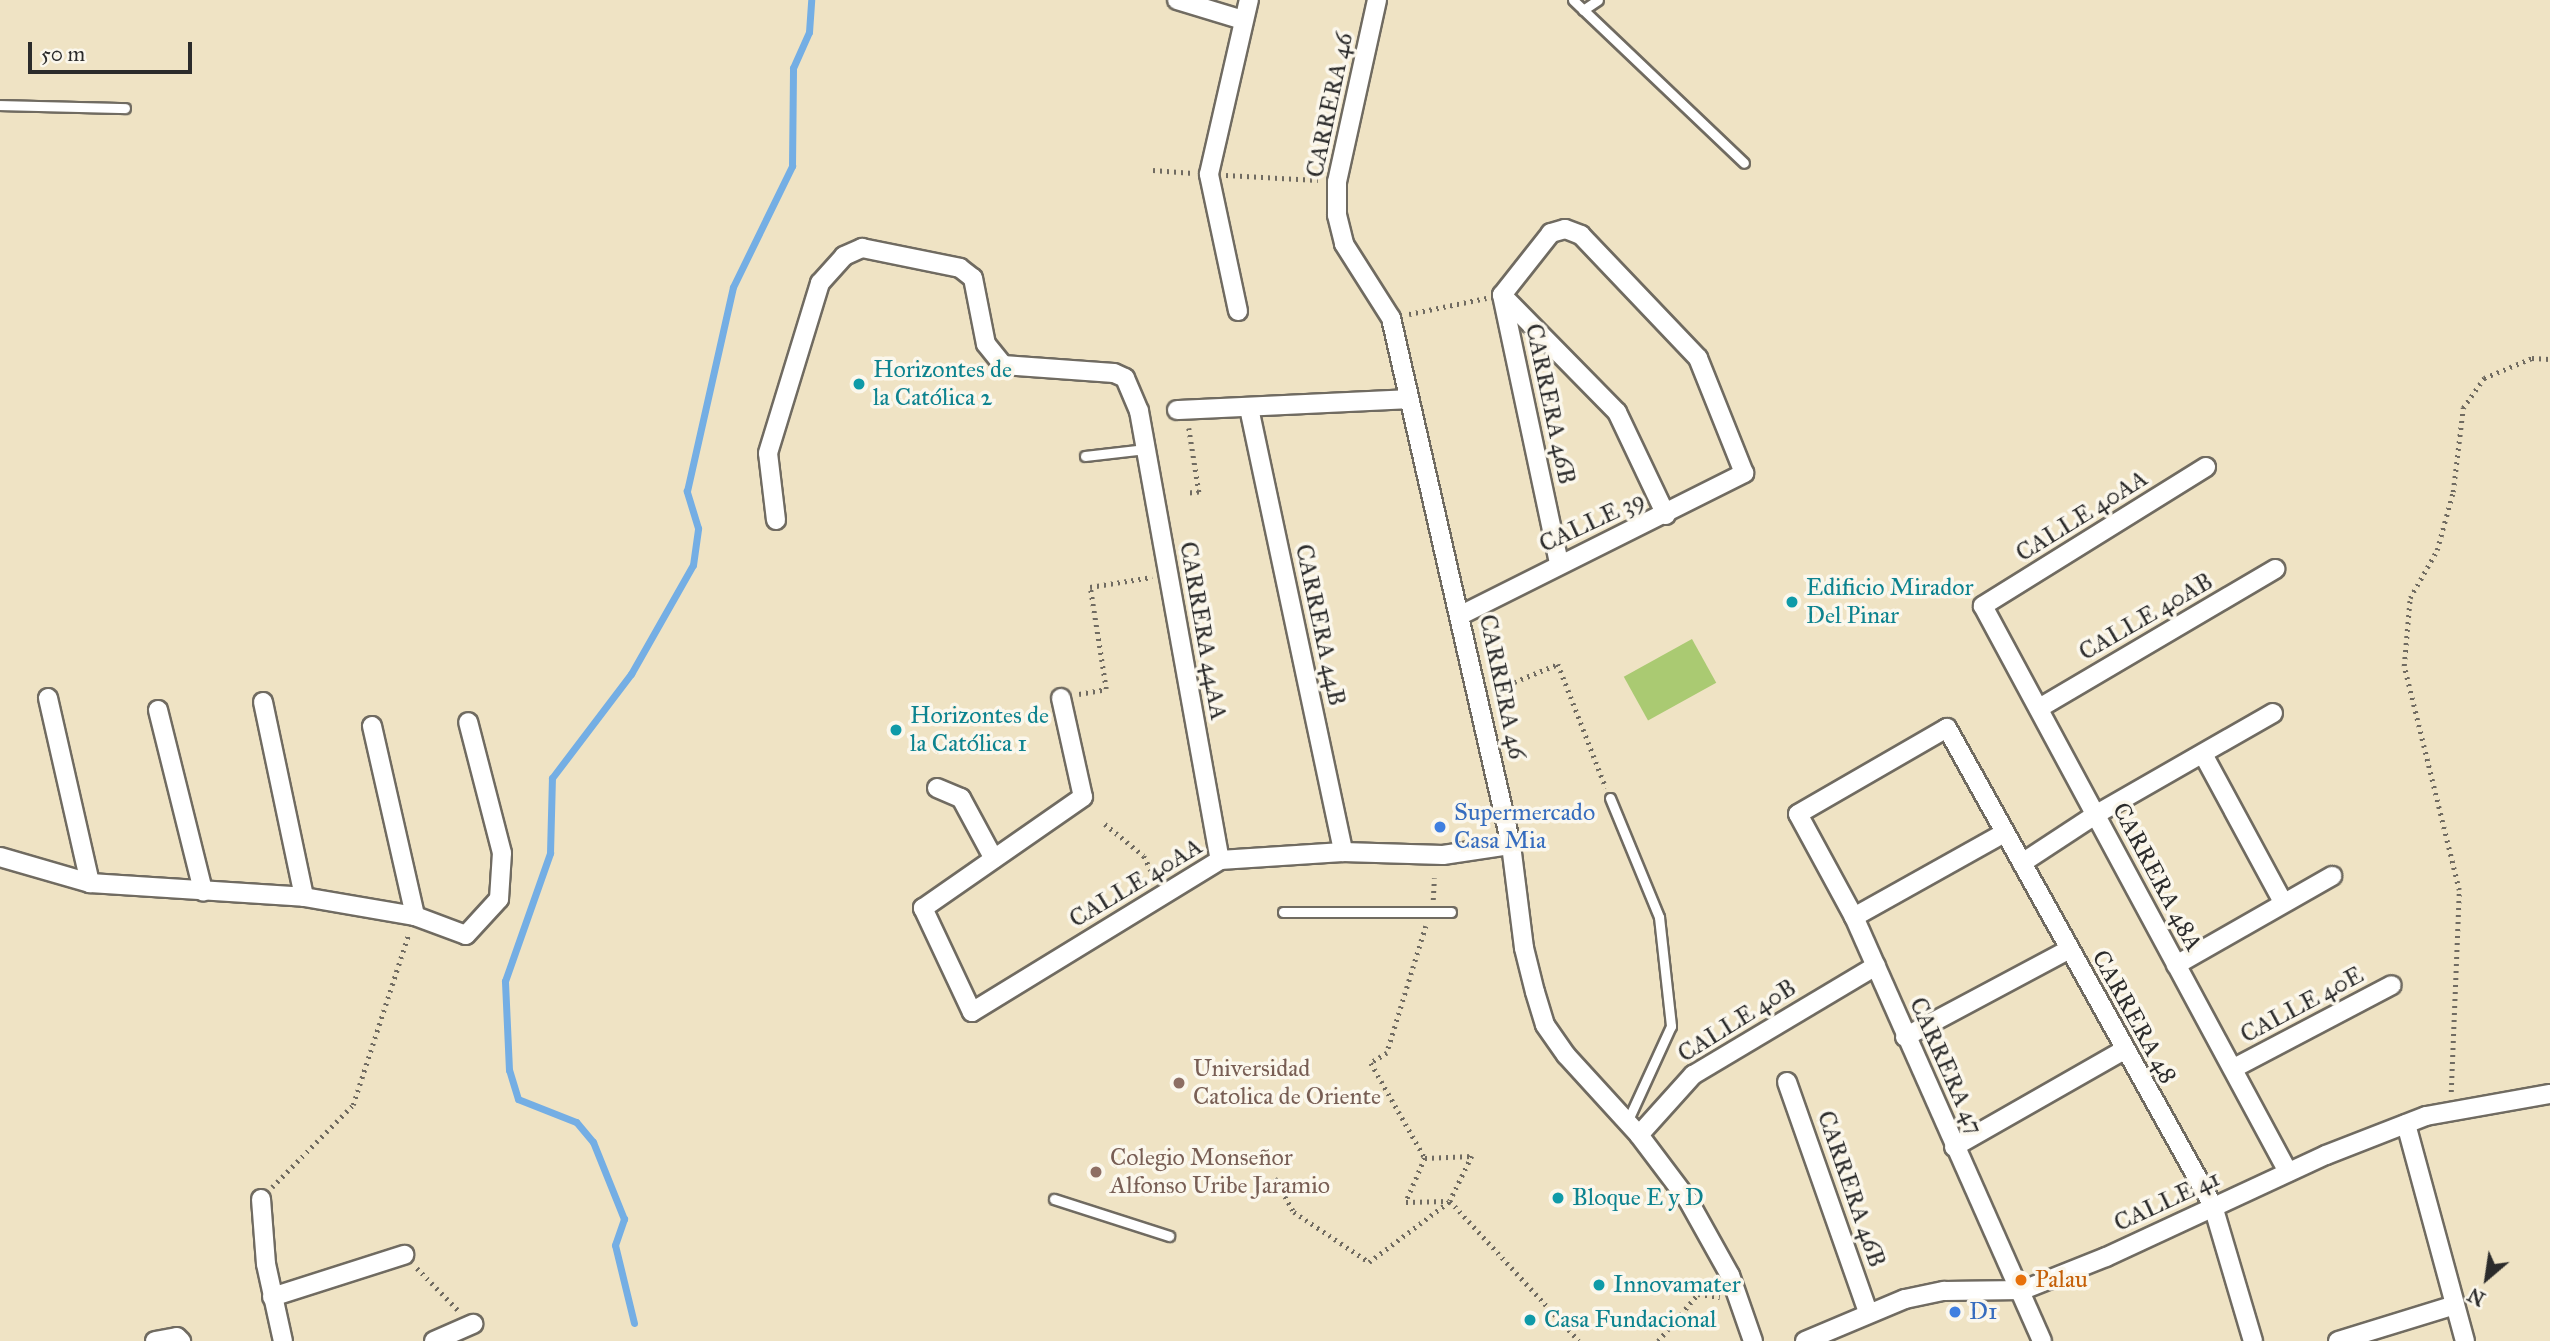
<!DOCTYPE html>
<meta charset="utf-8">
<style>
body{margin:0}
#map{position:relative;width:2550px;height:1341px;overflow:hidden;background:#efe3c4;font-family:"IM FELL Great Primer",serif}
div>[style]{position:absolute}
.green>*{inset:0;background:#aaca72;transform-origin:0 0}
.stream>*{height:7px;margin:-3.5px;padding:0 3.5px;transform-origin:3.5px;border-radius:3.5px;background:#74aee4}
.path>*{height:4.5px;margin-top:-2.25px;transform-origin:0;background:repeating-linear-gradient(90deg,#706b61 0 2px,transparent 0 7px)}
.roads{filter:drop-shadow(2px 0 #706b61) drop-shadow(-2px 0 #706b61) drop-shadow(0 2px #706b61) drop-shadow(0 -2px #706b61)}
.service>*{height:9px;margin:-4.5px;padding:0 4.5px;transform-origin:4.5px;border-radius:4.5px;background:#fff}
.minor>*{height:18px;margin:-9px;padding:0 9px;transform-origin:9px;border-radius:9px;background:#fff}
.dots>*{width:19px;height:19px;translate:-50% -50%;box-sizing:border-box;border:4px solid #fbf7ec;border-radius:50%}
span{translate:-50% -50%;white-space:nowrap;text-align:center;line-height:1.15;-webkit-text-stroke:7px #fbf7ec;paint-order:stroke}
.street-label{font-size:24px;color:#2b2b2b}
.culture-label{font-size:24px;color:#0d838f}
.left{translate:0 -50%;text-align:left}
.shop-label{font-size:24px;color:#366cbe}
.education-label{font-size:24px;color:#785e54}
.food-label{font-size:24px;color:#c56008}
.north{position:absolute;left:2452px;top:1243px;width:70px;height:70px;-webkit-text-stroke:5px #fbf7ec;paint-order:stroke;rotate:209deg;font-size:19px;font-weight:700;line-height:28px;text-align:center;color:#2b2b2b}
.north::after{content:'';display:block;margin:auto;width:24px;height:32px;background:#2b2b2b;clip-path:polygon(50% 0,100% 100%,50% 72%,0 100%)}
.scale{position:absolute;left:28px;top:42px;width:164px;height:32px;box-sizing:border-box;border:4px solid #2b2b2b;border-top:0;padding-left:9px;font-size:21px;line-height:24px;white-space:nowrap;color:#2b2b2b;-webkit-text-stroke:5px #fbf7ec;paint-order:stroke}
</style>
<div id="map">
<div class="green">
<i style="left:1692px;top:639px;width:50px;height:78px;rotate:61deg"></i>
</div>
<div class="stream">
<i style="left:634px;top:1323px;width:80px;rotate:-103.7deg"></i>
<i style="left:615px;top:1245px;width:28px;rotate:-71deg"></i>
<i style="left:624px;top:1219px;width:83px;rotate:-111.9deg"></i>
<i style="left:593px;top:1142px;width:26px;rotate:-130deg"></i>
<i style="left:576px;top:1122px;width:62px;rotate:-158.4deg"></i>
<i style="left:518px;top:1099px;width:30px;rotate:-107deg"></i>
<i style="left:509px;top:1070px;width:89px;rotate:-92.6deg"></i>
<i style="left:505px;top:981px;width:136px;rotate:-70.6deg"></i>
<i style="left:550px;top:853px;width:75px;rotate:-88.5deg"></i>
<i style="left:552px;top:778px;width:131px;rotate:-52.8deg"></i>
<i style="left:631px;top:674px;width:125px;rotate:-60.4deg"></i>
<i style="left:693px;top:565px;width:37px;rotate:-82deg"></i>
<i style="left:698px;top:528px;width:39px;rotate:-107deg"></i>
<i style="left:687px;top:491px;width:209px;rotate:-77.3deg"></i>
<i style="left:733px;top:287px;width:135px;rotate:-64deg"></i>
<i style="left:792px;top:166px;width:98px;rotate:-89.4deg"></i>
<i style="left:793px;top:68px;width:39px;rotate:-66deg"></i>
<i style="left:809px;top:32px;width:32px;rotate:-86deg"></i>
</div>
<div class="path">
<i style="left:1153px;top:170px;width:40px;rotate:4.3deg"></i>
<i style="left:1226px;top:175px;width:92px;rotate:3.1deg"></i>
<i style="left:1409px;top:314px;width:79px;rotate:-11.7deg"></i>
<i style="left:1189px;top:428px;width:65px;rotate:81.1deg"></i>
<i style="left:1199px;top:492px;width:10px;rotate:174deg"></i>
<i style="left:1495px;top:690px;width:68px;rotate:-22.4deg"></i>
<i style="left:1558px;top:664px;width:133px;rotate:68.8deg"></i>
<i style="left:1079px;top:694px;width:27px;rotate:-10deg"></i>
<i style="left:1106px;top:689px;width:103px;rotate:-98.9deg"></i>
<i style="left:1090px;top:587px;width:63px;rotate:-9.2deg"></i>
<i style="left:1105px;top:824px;width:50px;rotate:39.4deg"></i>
<i style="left:1144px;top:856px;width:25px;rotate:64deg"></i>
<i style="left:1433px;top:900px;width:22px;rotate:-87deg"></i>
<i style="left:1426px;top:926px;width:133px;rotate:107.1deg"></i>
<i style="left:1387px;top:1053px;width:19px;rotate:148deg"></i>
<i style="left:1371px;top:1063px;width:109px;rotate:60.4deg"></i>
<i style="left:1425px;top:1158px;width:47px;rotate:-2.4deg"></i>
<i style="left:1472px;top:1156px;width:50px;rotate:116.1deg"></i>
<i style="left:1450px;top:1201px;width:190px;rotate:47.3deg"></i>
<i style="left:2451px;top:1092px;width:202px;rotate:-87.7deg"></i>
<i style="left:2459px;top:890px;width:231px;rotate:-103.8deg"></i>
<i style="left:2404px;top:666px;width:68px;rotate:-85deg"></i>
<i style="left:2410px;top:598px;width:55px;rotate:-60.6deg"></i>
<i style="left:2437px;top:550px;width:60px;rotate:-74.6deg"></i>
<i style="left:2453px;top:492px;width:85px;rotate:-83.2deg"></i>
<i style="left:2463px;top:408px;width:37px;rotate:-55deg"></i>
<i style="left:2484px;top:378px;width:52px;rotate:-22.6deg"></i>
<i style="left:2532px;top:358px;width:18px;rotate:3deg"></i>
<i style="left:1425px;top:1158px;width:48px;rotate:113.4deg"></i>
<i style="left:1406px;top:1202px;width:42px;rotate:-1.4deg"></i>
<i style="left:1275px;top:1178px;width:39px;rotate:61deg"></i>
<i style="left:1294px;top:1212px;width:90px;rotate:33.7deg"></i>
<i style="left:1369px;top:1262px;width:101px;rotate:-37deg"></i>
<i style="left:272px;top:1187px;width:115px;rotate:-45.4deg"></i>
<i style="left:353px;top:1105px;width:181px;rotate:-72deg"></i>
<i style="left:417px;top:1268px;width:62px;rotate:45.7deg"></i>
<i style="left:1658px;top:1341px;width:62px;rotate:-49.6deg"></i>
<i style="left:1698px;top:1294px;width:22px;rotate:8deg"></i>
</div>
<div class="roads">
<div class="service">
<i style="left:1573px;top:0;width:236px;rotate:43.6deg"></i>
<i style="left:1583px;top:10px;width:18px;rotate:-34deg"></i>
<i style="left:0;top:105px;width:125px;rotate:1.4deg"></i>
<i style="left:1085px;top:456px;width:61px;rotate:-6.5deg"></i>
<i style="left:1610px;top:798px;width:129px;rotate:67.6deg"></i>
<i style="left:1659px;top:917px;width:110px;rotate:83.7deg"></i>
<i style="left:1671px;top:1026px;width:106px;rotate:114.6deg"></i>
<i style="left:1283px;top:912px;width:168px"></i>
<i style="left:1054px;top:1199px;width:121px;rotate:17.8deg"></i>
</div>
<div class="minor">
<i style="left:1177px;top:0;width:69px;rotate:16.9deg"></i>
<i style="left:1377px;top:0;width:186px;rotate:102.4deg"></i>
<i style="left:1337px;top:182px;width:33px;rotate:90deg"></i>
<i style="left:1337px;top:215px;width:30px;rotate:76deg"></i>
<i style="left:1344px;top:244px;width:88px;rotate:57.6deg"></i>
<i style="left:1391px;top:318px;width:540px;rotate:77.17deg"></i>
<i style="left:1511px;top:845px;width:104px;rotate:82.8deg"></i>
<i style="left:1524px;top:948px;width:45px;rotate:76deg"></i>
<i style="left:1535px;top:992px;width:34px;rotate:73deg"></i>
<i style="left:1545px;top:1025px;width:37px;rotate:55deg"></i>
<i style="left:1566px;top:1055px;width:108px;rotate:47.6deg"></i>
<i style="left:1639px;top:1135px;width:81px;rotate:53deg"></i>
<i style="left:1688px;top:1200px;width:86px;rotate:60.8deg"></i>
<i style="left:1730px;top:1275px;width:70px;rotate:70.8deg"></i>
<i style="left:1502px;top:295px;width:164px;rotate:45.5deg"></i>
<i style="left:1617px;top:412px;width:114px;rotate:64.6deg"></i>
<i style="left:1502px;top:295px;width:275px;rotate:78deg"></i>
<i style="left:1238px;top:311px;width:140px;rotate:-102deg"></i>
<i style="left:1209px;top:174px;width:179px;rotate:-77.1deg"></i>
<i style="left:1249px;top:408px;width:454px;rotate:78deg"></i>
<i style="left:1177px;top:410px;width:231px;rotate:-2.7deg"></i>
<i style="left:2206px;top:467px;width:263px;rotate:148.1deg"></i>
<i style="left:1983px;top:606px;width:643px;rotate:61.68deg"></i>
<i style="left:776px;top:520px;width:67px;rotate:-96.8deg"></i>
<i style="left:768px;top:453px;width:178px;rotate:-73deg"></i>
<i style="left:820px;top:283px;width:36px;rotate:-48deg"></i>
<i style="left:844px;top:256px;width:20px;rotate:-24deg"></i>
<i style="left:862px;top:248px;width:100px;rotate:11.5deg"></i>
<i style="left:960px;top:268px;width:16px;rotate:38deg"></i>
<i style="left:973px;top:278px;width:67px;rotate:78.9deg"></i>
<i style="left:986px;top:344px;width:27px;rotate:51deg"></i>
<i style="left:1003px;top:365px;width:111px;rotate:4.1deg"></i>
<i style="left:1114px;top:373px;width:12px;rotate:24deg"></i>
<i style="left:1125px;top:378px;width:36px;rotate:67deg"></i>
<i style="left:1139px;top:411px;width:456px;rotate:79.8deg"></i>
<i style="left:1461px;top:615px;width:317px;rotate:-26.6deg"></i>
<i style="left:1744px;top:473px;width:124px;rotate:-111.8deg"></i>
<i style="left:1698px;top:358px;width:170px;rotate:-133.6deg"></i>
<i style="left:1581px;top:235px;width:17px;rotate:-159deg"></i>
<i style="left:1565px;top:229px;width:15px;rotate:164deg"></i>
<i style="left:1551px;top:233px;width:79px;rotate:128.3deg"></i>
<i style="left:48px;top:698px;width:190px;rotate:77.2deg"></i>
<i style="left:1061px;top:698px;width:101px;rotate:77.5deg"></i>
<i style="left:1083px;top:797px;width:195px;rotate:145.2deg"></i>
<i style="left:923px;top:908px;width:115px;rotate:64.8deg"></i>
<i style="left:972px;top:1012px;width:291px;rotate:-31.5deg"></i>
<i style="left:1220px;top:860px;width:123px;rotate:-3.7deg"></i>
<i style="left:1343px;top:852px;width:100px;rotate:1.7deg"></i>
<i style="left:1443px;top:855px;width:69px;rotate:-8.4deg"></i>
<i style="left:263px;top:702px;width:199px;rotate:78.1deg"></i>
<i style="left:2041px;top:707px;width:272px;rotate:-30.5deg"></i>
<i style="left:158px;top:710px;width:187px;rotate:76deg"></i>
<i style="left:372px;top:726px;width:195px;rotate:77.2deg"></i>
<i style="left:2204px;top:756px;width:166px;rotate:61.6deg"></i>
<i style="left:937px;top:788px;width:26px;rotate:23deg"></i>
<i style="left:961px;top:798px;width:69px;rotate:61.6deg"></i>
<i style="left:0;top:857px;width:94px;rotate:16.1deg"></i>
<i style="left:90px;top:883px;width:214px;rotate:3.7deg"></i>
<i style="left:304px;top:897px;width:113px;rotate:9.7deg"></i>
<i style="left:415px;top:916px;width:54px;rotate:20.4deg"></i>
<i style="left:466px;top:935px;width:49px;rotate:-47.5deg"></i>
<i style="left:499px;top:899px;width:46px;rotate:-86.3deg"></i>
<i style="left:502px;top:853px;width:135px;rotate:-104.5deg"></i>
<i style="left:2022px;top:863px;width:87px;rotate:-33.3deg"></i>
<i style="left:2095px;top:815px;width:205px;rotate:-29.8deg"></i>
<i style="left:1854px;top:917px;width:172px;rotate:-29.2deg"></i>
<i style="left:2176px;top:965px;width:180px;rotate:-29.7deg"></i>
<i style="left:1905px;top:1037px;width:185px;rotate:-28.1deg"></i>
<i style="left:2234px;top:1068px;width:178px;rotate:-27.7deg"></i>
<i style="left:1787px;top:1082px;width:244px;rotate:70.6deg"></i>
<i style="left:2406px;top:1124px;width:225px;rotate:74.8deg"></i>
<i style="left:1639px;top:1135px;width:81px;rotate:-48deg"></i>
<i style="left:1693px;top:1075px;width:213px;rotate:-30.8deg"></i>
<i style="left:1954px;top:1147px;width:196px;rotate:-29.7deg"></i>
<i style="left:261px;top:1199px;width:65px;rotate:85.6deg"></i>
<i style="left:266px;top:1264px;width:79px;rotate:77.6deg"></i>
<i style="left:272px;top:1297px;width:139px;rotate:-17.7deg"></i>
<i style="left:155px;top:1341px;width:22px;rotate:-10deg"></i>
<i style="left:177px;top:1337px;width:6px;rotate:45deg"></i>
<i style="left:434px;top:1341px;width:43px;rotate:-23.6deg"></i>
<i style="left:1805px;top:1341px;width:108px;rotate:-22.8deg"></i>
<i style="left:1905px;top:1299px;width:40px;rotate:-12deg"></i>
<i style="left:1944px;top:1291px;width:79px;rotate:-0.7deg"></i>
<i style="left:2023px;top:1290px;width:89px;rotate:-21.7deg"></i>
<i style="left:2106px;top:1257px;width:242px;rotate:-24.9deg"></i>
<i style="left:2326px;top:1155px;width:107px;rotate:-21.3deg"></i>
<i style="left:2426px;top:1116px;width:126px;rotate:-10.1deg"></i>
<i style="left:2042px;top:1341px;width:464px;rotate:-113.9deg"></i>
<i style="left:1854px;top:917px;width:117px;rotate:-118.5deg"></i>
<i style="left:1798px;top:814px;width:172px;rotate:-30deg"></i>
<i style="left:1947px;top:728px;width:547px;rotate:60.9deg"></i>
<i style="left:2213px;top:1206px;width:141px;rotate:73.5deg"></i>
<i style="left:2338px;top:1341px;width:122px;rotate:-17.1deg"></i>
</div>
</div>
<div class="dots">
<i style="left:859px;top:384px;background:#0f9aa8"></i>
<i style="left:1792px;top:602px;background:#0f9aa8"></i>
<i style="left:896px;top:730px;background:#0f9aa8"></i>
<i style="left:1440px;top:827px;background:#3f7fe0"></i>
<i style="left:1179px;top:1083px;background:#8d6e63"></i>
<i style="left:1096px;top:1172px;background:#8d6e63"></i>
<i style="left:1558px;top:1198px;background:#0f9aa8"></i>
<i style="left:2021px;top:1280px;background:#e8710a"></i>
<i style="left:1599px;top:1285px;background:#0f9aa8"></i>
<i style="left:1955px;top:1312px;background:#3f7fe0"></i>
<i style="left:1530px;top:1320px;background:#0f9aa8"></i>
</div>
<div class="street-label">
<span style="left:1330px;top:105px;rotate:-78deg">CARRERA 46</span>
<span style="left:1550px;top:404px;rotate:78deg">CARRERA 46B</span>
<span style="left:2082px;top:516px;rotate:-32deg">CALLE 40AA</span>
<span style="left:1592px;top:522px;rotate:-25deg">CALLE 39</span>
<span style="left:2146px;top:617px;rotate:-30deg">CALLE 40AB</span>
<span style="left:1320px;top:625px;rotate:78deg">CARRERA 44B</span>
<span style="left:1203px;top:631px;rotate:80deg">CARRERA 44AA</span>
<span style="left:1502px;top:687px;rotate:78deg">CARRERA 46</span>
<span style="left:2157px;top:877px;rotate:62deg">CARRERA 48A</span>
<span style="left:1136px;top:883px;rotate:-31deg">CALLE 40AA</span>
<span style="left:2302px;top:1005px;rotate:-28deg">CALLE 40E</span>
<span style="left:2134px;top:1017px;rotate:61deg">CARRERA 48</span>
<span style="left:1737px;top:1021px;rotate:-32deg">CALLE 40B</span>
<span style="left:1946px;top:1066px;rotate:66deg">CARRERA 47</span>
<span style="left:1851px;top:1189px;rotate:71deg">CARRERA 46B</span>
<span style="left:2167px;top:1201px;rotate:-25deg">CALLE 41</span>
</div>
<div class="culture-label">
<span class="left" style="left:873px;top:384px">Horizontes de<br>la Católica 2</span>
<span class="left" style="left:1806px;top:602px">Edificio Mirador<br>Del Pinar</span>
<span class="left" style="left:910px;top:730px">Horizontes de<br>la Católica 1</span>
<span class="left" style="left:1572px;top:1198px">Bloque E y D</span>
<span class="left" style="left:1613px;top:1285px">Innovamater</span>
<span class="left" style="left:1544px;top:1320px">Casa Fundacional</span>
</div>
<div class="shop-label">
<span class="left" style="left:1454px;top:827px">Supermercado<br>Casa Mia</span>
<span class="left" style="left:1969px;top:1312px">D1</span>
</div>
<div class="education-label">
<span class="left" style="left:1193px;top:1083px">Universidad<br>Catolica de Oriente</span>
<span class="left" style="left:1110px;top:1172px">Colegio Monseñor<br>Alfonso Uribe Jaramio</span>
</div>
<div class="food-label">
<span class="left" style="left:2035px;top:1280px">Palau</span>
</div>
<div class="north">N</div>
<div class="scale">50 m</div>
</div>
